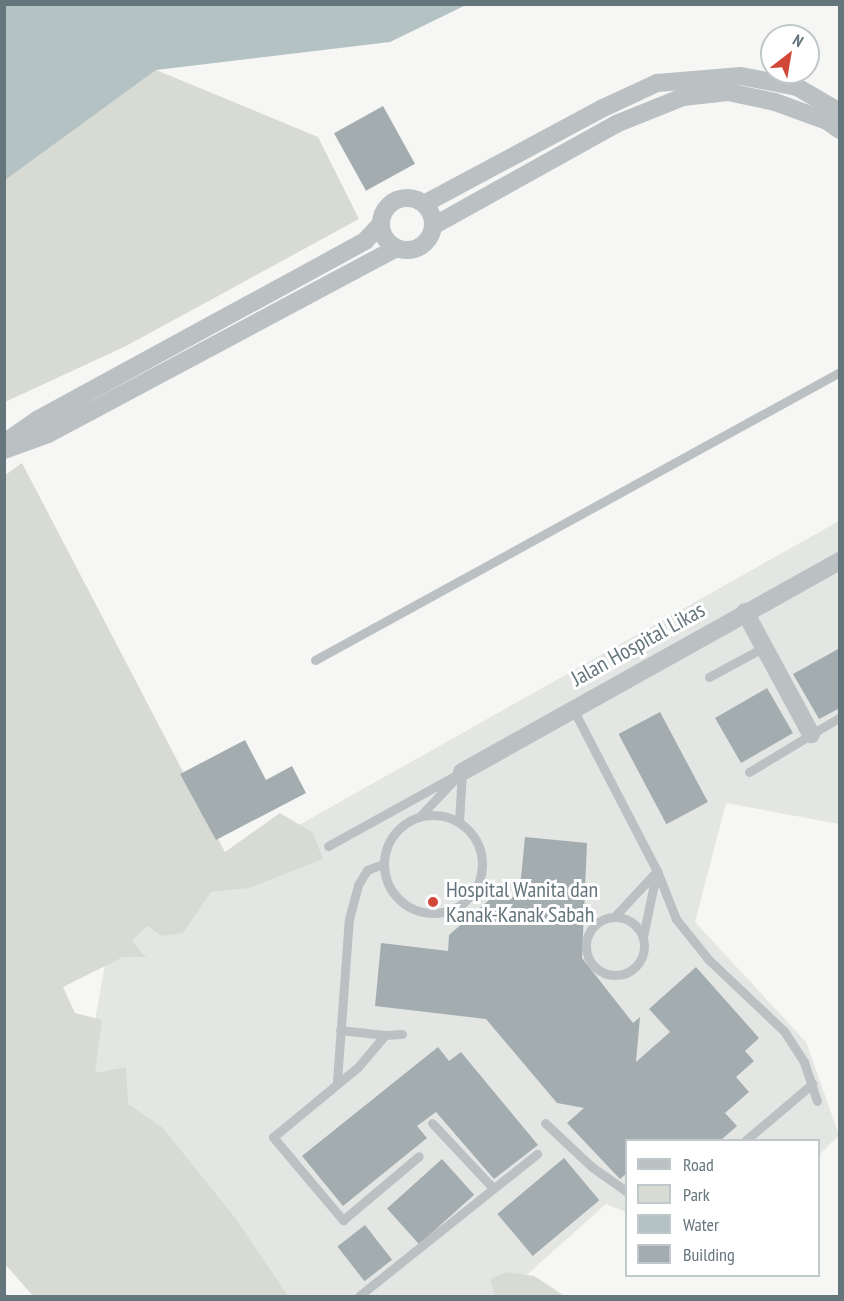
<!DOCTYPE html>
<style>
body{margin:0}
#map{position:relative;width:844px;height:1301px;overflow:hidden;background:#f6f6f4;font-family:"PT Sans Narrow",sans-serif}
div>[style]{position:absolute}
.built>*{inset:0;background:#e4e6e4}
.green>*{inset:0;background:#d7dbd3}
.water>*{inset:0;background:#b4c2c4}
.building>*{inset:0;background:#a3adb0;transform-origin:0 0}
.service>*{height:9px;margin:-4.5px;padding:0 4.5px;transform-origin:4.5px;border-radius:4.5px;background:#bbc1c3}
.service>.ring{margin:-4.5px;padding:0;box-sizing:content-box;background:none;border:9px solid #bbc1c3;border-radius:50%}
.minor>*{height:18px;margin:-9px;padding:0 9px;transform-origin:9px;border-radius:9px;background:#bbc1c3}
.minor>.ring{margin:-9px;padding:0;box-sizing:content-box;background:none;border:18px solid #bbc1c3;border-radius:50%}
.dots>*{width:16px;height:16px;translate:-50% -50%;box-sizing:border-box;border:3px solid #fff;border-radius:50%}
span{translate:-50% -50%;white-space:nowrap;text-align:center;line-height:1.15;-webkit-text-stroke:6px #fff;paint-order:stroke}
.street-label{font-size:22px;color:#64757c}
.poi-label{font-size:22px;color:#64757c}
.left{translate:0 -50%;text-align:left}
.frame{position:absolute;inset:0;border:6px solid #64757c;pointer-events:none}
.legend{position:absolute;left:625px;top:1139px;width:195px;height:138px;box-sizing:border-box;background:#fff;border:2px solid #c1c8cb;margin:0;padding:8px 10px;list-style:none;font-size:18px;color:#64757c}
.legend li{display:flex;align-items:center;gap:12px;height:30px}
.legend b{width:30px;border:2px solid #c1c8cb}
.north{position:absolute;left:760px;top:24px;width:60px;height:60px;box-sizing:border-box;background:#fff;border:2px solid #c1c8cb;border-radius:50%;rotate:31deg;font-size:16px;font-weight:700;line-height:24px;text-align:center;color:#64757c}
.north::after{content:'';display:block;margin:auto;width:21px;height:27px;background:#d24838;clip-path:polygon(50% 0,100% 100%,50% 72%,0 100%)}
</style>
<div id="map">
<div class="built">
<i style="clip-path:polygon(839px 521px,839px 824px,726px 803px,695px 922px,806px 1042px,839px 1135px,819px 1155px,818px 1140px,626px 1140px,626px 1212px,606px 1204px,503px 1296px,286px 1296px,85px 1076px,110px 937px,196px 883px)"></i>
</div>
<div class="green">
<i style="clip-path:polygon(156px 70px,318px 137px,359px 219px,126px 346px,5px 402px,4px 180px)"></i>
<i style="clip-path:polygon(22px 463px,225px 852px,280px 813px,313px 833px,323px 859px,249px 888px,211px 892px,183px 933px,162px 936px,147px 926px,132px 941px,146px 957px,123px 957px,63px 987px,75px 1013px,102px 1020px,95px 1073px,126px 1067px,128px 1104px,163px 1128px,236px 1219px,288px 1296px,33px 1296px,5px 1264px,4px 476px)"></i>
<i style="clip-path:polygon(507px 1272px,534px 1276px,563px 1295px,495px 1296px,490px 1279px)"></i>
</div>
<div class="water">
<i style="clip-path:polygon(5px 4px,466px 4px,466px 5px,390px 42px,156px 70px,5px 180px)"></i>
</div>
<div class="building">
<i style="left:383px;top:106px;width:66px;height:56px;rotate:61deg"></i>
<i style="clip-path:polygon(840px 648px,840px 708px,819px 719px,793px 674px)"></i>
<i style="left:767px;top:688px;width:52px;height:60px;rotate:60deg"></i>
<i style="left:660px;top:712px;width:102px;height:47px;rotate:62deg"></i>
<i style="clip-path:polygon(245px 740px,266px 780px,292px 766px,306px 793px,216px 840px,180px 774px)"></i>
<i style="clip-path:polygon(525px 837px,587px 843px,582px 958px,633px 1023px,640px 1017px,636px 1062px,670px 1032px,649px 1009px,696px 967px,759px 1038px,745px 1051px,754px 1061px,736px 1077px,749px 1092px,725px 1113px,737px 1126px,721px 1140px,627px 1140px,627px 1173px,620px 1179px,567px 1123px,584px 1108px,557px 1103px,486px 1019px,375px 1006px,381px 943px,448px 951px,449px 935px,496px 894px,519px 898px)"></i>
<i style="clip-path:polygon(438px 1047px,449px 1061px,461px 1052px,538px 1145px,494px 1179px,436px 1112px,417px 1126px,427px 1138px,343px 1206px,302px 1156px)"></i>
<i style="left:564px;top:1158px;width:55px;height:87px;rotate:50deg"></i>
<i style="left:442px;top:1159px;width:48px;height:74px;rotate:48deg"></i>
<i style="left:365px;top:1225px;width:44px;height:35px;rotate:52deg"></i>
</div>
<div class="service">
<i style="left:315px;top:660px;width:599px;rotate:-28.75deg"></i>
<i style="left:709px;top:677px;width:63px;rotate:-28.6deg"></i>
<i style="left:573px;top:709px;width:182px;rotate:62.6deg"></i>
<i style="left:657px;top:871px;width:52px;rotate:68.4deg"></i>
<i style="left:676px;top:919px;width:51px;rotate:51.3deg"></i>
<i style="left:708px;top:959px;width:105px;rotate:43.5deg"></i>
<i style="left:784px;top:1031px;width:37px;rotate:57deg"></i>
<i style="left:804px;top:1062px;width:41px;rotate:71.6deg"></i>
<i style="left:749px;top:772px;width:106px;rotate:-31.1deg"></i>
<i class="ring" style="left:384px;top:815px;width:89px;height:89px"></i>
<i style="left:421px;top:815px;width:50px;rotate:-46.6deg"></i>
<i style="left:459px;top:822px;width:50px;rotate:-86.6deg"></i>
<i style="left:328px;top:846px;width:153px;rotate:-28.9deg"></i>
<i style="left:615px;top:916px;width:62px;rotate:-47deg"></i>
<i class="ring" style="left:586px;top:917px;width:49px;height:49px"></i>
<i style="left:643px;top:937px;width:64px;rotate:-78.3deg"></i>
<i style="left:340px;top:1030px;width:45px;rotate:6.3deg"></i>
<i style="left:385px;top:1035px;width:42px;rotate:130.2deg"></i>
<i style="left:358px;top:1067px;width:110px;rotate:140.5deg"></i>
<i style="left:273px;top:1137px;width:109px;rotate:49.9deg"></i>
<i style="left:343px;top:1220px;width:99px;rotate:-40.1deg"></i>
<i style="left:385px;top:1035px;width:17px;rotate:-3deg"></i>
<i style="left:337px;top:1081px;width:162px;rotate:-85.8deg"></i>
<i style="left:349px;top:919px;width:35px;rotate:-75deg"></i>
<i style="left:358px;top:885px;width:17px;rotate:-59deg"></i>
<i style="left:367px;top:870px;width:17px;rotate:-21deg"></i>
<i style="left:432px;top:1123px;width:88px;rotate:46.8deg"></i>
<i style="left:545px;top:1123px;width:64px;rotate:43.1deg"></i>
<i style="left:592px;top:1167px;width:42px;rotate:35.2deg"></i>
<i style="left:746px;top:1140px;width:87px;rotate:-40.3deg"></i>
<i style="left:359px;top:1296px;width:228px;rotate:-38.6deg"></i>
</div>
<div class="minor">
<i class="ring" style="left:381px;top:198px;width:34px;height:34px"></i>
<i style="left:424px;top:204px;width:201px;rotate:-28.2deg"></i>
<i style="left:601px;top:109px;width:62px;rotate:-24.9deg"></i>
<i style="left:657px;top:83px;width:84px;rotate:-4.8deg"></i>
<i style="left:741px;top:76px;width:57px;rotate:11.1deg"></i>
<i style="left:797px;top:87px;width:50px;rotate:30.2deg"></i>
<i style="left:433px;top:226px;width:210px;rotate:-29.1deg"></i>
<i style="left:616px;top:124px;width:72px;rotate:-21.9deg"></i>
<i style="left:683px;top:97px;width:45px;rotate:-6.3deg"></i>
<i style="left:728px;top:92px;width:48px;rotate:12deg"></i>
<i style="left:775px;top:102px;width:55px;rotate:20.1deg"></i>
<i style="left:827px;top:121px;width:16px;rotate:35deg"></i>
<i style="left:4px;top:443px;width:40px;rotate:-34.9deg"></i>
<i style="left:37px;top:420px;width:374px;rotate:-28.6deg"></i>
<i style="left:365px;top:241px;width:23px;rotate:-47deg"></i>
<i style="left:4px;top:450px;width:47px;rotate:-20deg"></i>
<i style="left:48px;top:434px;width:395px;rotate:-28.1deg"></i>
<i style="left:745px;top:612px;width:139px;rotate:61.6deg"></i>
<i style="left:462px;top:772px;width:433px;rotate:-29.2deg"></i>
</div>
<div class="dots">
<i style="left:433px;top:902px;background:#d24838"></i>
</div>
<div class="street-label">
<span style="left:638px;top:644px;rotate:-29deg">Jalan Hospital Likas</span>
</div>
<div class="poi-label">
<span class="left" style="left:446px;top:902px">Hospital Wanita dan<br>Kanak-Kanak Sabah</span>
</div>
<div class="frame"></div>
<ul class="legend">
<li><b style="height:8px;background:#bbc1c3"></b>Road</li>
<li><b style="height:16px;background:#d7dbd3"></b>Park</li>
<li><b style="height:16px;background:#b4c2c4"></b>Water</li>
<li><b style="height:16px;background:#a3adb0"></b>Building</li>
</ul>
<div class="north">N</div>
</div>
